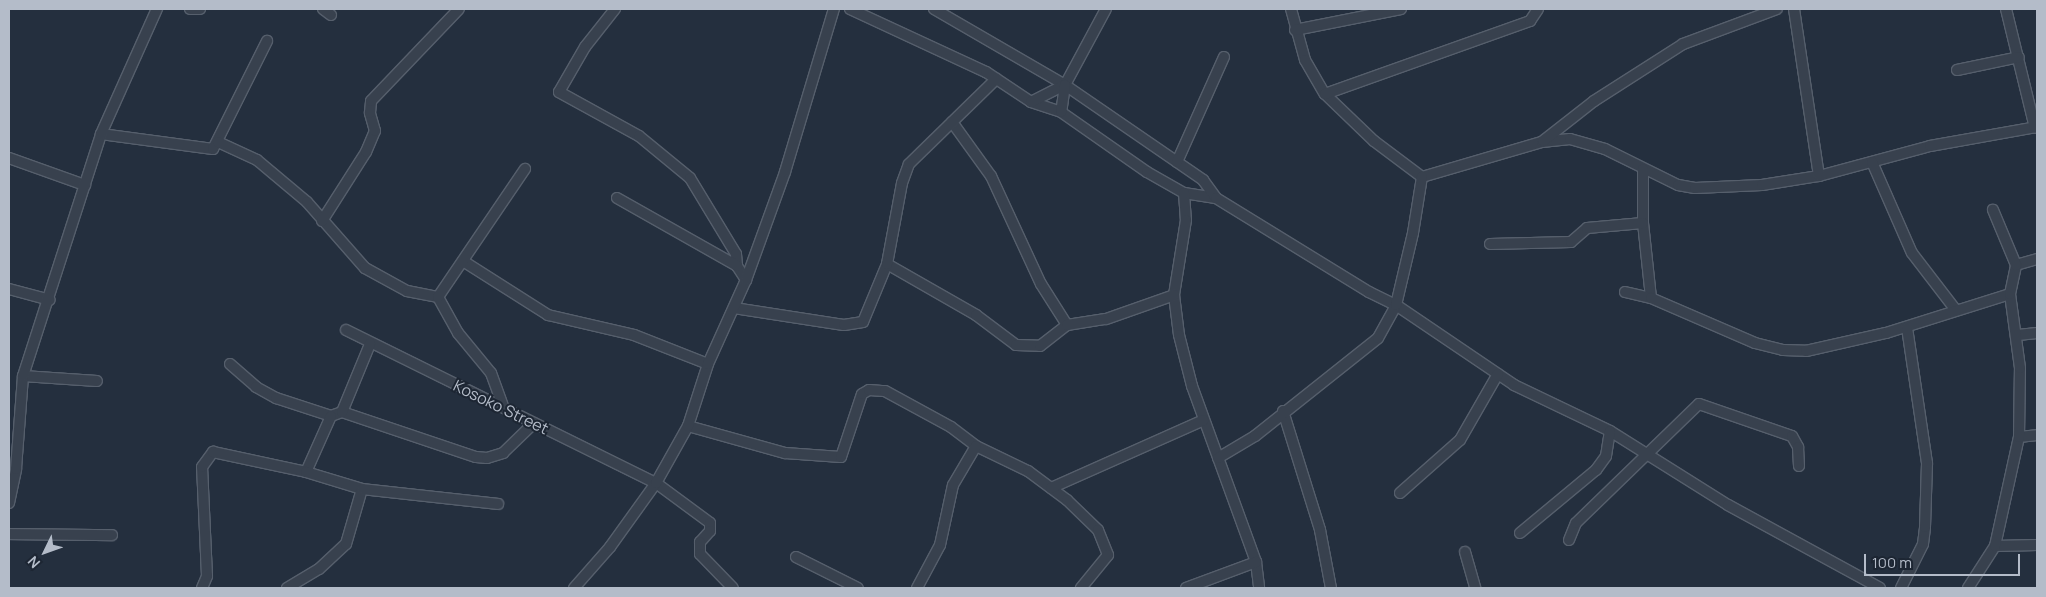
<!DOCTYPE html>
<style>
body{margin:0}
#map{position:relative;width:2046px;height:597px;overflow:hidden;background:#242f3e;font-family:Manrope,sans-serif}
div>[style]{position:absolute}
.roads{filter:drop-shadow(1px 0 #565f6c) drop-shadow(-1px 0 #565f6c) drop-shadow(0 1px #565f6c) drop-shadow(0 -1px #565f6c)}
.minor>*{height:10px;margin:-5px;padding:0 5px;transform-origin:5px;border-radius:5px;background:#38414e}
span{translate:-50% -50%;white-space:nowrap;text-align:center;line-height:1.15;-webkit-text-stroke:4px #1d2633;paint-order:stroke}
.street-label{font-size:16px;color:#b4bcc9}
.frame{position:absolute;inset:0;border:10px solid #b4bcc9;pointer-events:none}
.north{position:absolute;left:20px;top:527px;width:50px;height:50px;-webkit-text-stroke:4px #1d2633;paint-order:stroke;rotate:228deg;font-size:14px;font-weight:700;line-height:20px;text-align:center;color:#b4bcc9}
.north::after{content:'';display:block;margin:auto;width:18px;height:22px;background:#b4bcc9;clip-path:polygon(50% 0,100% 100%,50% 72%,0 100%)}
.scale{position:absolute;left:1864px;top:554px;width:156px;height:22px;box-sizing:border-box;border:2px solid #b4bcc9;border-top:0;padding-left:6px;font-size:15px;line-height:18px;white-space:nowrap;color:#b4bcc9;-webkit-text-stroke:4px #1d2633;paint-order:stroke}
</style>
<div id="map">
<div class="roads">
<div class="minor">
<i style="left:190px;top:9px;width:10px"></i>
<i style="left:323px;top:9px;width:10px;rotate:37deg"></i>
<i style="left:615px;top:9px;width:48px;rotate:128.3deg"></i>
<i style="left:585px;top:47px;width:52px;rotate:120deg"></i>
<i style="left:559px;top:92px;width:91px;rotate:28.8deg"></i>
<i style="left:639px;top:136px;width:66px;rotate:39.5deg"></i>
<i style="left:690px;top:178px;width:89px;rotate:58.8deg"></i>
<i style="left:736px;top:254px;width:12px;rotate:85deg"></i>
<i style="left:737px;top:266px;width:17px;rotate:57deg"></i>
<i style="left:850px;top:9px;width:150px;rotate:24.9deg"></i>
<i style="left:986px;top:72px;width:54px;rotate:33.7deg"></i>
<i style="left:1031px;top:102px;width:32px;rotate:18deg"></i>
<i style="left:1061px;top:112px;width:105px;rotate:34.9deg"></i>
<i style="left:1147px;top:172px;width:43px;rotate:29.6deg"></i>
<i style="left:1184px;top:193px;width:32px;rotate:9deg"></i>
<i style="left:934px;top:9px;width:151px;rotate:30.1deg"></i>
<i style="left:1065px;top:85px;width:168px;rotate:34.5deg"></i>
<i style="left:1203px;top:180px;width:22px;rotate:54deg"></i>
<i style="left:1216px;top:198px;width:180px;rotate:31.6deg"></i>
<i style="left:1369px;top:292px;width:30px;rotate:26deg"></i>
<i style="left:1396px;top:305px;width:143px;rotate:34.1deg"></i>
<i style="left:1514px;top:385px;width:106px;rotate:25.6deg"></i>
<i style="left:1610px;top:431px;width:139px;rotate:32.1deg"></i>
<i style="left:1728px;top:505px;width:173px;rotate:28.6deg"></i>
<i style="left:1291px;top:9px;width:53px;rotate:74.6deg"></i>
<i style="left:1305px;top:60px;width:39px;rotate:60deg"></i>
<i style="left:1325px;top:94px;width:68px;rotate:43.8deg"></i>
<i style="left:1374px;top:141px;width:60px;rotate:36.9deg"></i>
<i style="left:1422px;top:177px;width:125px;rotate:-16.3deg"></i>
<i style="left:1542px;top:142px;width:28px;rotate:-6deg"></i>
<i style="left:1570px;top:139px;width:36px;rotate:16deg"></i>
<i style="left:1605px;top:149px;width:81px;rotate:26.3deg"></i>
<i style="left:1678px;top:185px;width:17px;rotate:10deg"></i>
<i style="left:1695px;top:188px;width:67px;rotate:-2.6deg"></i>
<i style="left:1762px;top:185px;width:58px;rotate:-9deg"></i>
<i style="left:1819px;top:176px;width:115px;rotate:-15.1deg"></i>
<i style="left:1930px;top:146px;width:109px;rotate:-10.1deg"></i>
<i style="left:1794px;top:9px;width:169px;rotate:81.5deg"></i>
<i style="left:2006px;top:9px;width:122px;rotate:76.3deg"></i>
<i style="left:1295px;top:30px;width:108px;rotate:-11.2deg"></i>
<i style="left:1957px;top:70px;width:63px;rotate:-11.8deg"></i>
<i style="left:1065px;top:85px;width:86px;rotate:-61.7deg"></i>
<i style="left:1325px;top:94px;width:218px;rotate:-19.6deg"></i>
<i style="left:1530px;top:21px;width:14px;rotate:-56deg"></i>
<i style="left:1031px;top:102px;width:38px;rotate:-27deg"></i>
<i style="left:1065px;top:85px;width:27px;rotate:98deg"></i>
<i style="left:952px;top:122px;width:67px;rotate:54.2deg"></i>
<i style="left:991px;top:176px;width:119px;rotate:65.2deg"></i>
<i style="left:1041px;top:284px;width:49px;rotate:57.6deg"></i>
<i style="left:101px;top:134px;width:113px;rotate:7.6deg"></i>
<i style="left:213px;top:149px;width:121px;rotate:-63.4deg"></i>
<i style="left:1543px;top:141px;width:65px;rotate:-38.1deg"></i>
<i style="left:1594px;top:101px;width:106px;rotate:-32.6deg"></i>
<i style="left:1683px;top:44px;width:100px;rotate:-20.4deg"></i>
<i style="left:218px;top:142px;width:43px;rotate:24.8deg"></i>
<i style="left:257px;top:160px;width:65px;rotate:40deg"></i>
<i style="left:307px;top:202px;width:88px;rotate:48.7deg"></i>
<i style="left:365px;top:268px;width:48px;rotate:28.7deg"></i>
<i style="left:407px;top:291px;width:32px;rotate:11deg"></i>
<i style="left:438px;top:297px;width:41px;rotate:60.9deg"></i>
<i style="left:458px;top:333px;width:52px;rotate:50.5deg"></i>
<i style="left:491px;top:373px;width:35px;rotate:70deg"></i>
<i style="left:9px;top:158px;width:81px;rotate:19.6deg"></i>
<i style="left:1177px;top:162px;width:115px;rotate:-65.9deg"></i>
<i style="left:1872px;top:162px;width:99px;rotate:66.3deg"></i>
<i style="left:1912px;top:253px;width:71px;rotate:52.5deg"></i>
<i style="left:1643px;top:169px;width:54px;rotate:90deg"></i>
<i style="left:1643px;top:223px;width:75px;rotate:83.9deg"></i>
<i style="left:1184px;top:193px;width:27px;rotate:86deg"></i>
<i style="left:1186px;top:220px;width:76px;rotate:99.1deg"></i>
<i style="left:1174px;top:295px;width:40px;rotate:82.9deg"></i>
<i style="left:1179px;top:335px;width:53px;rotate:75.7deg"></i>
<i style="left:1192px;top:386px;width:187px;rotate:70deg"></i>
<i style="left:1256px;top:562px;width:26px;rotate:83deg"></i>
<i style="left:617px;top:198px;width:138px;rotate:29.5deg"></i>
<i style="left:322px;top:221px;width:82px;rotate:-57.5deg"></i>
<i style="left:366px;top:152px;width:23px;rotate:-67deg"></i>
<i style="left:375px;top:131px;width:19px;rotate:-106deg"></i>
<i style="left:370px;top:113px;width:12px;rotate:-85deg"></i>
<i style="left:371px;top:101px;width:127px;rotate:-46.3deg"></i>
<i style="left:1490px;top:244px;width:81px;rotate:-1.4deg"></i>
<i style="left:1571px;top:242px;width:21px;rotate:-41deg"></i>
<i style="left:1587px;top:228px;width:56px;rotate:-5.1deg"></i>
<i style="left:463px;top:261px;width:101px;rotate:32.4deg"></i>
<i style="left:548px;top:315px;width:88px;rotate:13.1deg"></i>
<i style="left:634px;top:335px;width:79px;rotate:21.4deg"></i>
<i style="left:887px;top:264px;width:103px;rotate:29.8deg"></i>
<i style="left:976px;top:315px;width:50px;rotate:36.9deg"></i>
<i style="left:1016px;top:345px;width:24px;rotate:2deg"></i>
<i style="left:1040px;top:346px;width:34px;rotate:-38deg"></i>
<i style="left:1067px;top:325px;width:39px;rotate:-9deg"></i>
<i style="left:1106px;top:319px;width:72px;rotate:-19.4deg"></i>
<i style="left:2016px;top:265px;width:22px;rotate:-16deg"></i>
<i style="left:9px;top:289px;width:42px;rotate:15deg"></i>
<i style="left:1625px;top:292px;width:27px;rotate:13deg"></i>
<i style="left:1651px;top:298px;width:113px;rotate:23.4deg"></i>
<i style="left:1755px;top:343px;width:29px;rotate:14deg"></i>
<i style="left:1783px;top:350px;width:23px;rotate:2deg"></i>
<i style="left:1806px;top:351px;width:82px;rotate:-12.7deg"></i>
<i style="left:1886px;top:333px;width:130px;rotate:-17.5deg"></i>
<i style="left:438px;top:297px;width:155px;rotate:-55.8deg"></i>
<i style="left:734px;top:308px;width:111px;rotate:8.8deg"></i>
<i style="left:844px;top:325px;width:19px;rotate:-9deg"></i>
<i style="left:863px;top:322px;width:63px;rotate:-67.5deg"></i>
<i style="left:887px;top:264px;width:82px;rotate:-79.5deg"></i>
<i style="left:902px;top:183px;width:20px;rotate:-70deg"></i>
<i style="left:909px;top:164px;width:122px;rotate:-44.3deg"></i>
<i style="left:346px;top:330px;width:346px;rotate:26.3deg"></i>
<i style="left:656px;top:483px;width:67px;rotate:36.5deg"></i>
<i style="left:710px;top:523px;width:8px;rotate:90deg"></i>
<i style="left:710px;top:531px;width:15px;rotate:132deg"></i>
<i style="left:700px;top:542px;width:12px;rotate:90deg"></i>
<i style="left:700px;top:554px;width:47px;rotate:45.9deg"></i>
<i style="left:2018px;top:335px;width:19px;rotate:-6deg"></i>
<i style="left:230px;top:364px;width:35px;rotate:41deg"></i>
<i style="left:256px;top:387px;width:23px;rotate:29deg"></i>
<i style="left:276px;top:398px;width:58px;rotate:18.1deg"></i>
<i style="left:331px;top:416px;width:12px;rotate:-20deg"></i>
<i style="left:342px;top:412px;width:141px;rotate:18.6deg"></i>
<i style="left:476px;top:457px;width:11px;rotate:5deg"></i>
<i style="left:487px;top:458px;width:17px;rotate:-17deg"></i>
<i style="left:503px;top:453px;width:43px;rotate:-44.1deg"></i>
<i style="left:23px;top:376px;width:74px;rotate:3.9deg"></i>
<i style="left:1283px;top:411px;width:125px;rotate:72.7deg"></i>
<i style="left:1320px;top:530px;width:59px;rotate:79.3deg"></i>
<i style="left:342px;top:412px;width:74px;rotate:-67.6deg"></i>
<i style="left:688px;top:426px;width:101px;rotate:15.6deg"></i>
<i style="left:785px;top:453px;width:56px;rotate:4.1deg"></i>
<i style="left:841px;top:457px;width:66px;rotate:-71.6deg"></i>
<i style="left:862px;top:394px;width:8px;rotate:-30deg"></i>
<i style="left:869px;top:390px;width:16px;rotate:4deg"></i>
<i style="left:885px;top:391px;width:75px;rotate:28.6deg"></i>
<i style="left:951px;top:427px;width:31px;rotate:37deg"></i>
<i style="left:976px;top:446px;width:58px;rotate:25.7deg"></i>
<i style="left:1028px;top:471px;width:49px;rotate:36.6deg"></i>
<i style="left:1067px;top:500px;width:43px;rotate:44.1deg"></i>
<i style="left:1098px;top:530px;width:27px;rotate:68deg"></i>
<i style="left:1108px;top:555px;width:43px;rotate:129.3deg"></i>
<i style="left:2019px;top:437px;width:18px;rotate:-6deg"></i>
<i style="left:1218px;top:458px;width:43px;rotate:-30.7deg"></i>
<i style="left:1255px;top:436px;width:157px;rotate:-38.5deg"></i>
<i style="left:1378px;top:338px;width:38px;rotate:-61deg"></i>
<i style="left:1396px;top:305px;width:74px;rotate:-76.7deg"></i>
<i style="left:1413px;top:233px;width:57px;rotate:-80.9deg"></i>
<i style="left:306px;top:472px;width:61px;rotate:-65.9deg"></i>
<i style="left:1051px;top:488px;width:167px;rotate:-24deg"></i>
<i style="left:1400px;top:493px;width:80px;rotate:-41.5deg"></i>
<i style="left:1460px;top:440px;width:76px;rotate:-60.1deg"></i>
<i style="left:9px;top:503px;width:35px;rotate:-78deg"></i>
<i style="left:16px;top:469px;width:93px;rotate:-85.7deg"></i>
<i style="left:23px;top:376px;width:254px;rotate:-72.1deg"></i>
<i style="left:101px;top:134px;width:137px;rotate:-65.9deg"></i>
<i style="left:1520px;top:533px;width:99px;rotate:-39.7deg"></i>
<i style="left:1596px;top:470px;width:17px;rotate:-54deg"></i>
<i style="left:1606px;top:456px;width:25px;rotate:-81deg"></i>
<i style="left:9px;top:534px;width:103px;rotate:0.6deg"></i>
<i style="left:1569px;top:540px;width:18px;rotate:-68deg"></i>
<i style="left:1576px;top:523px;width:171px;rotate:-44.1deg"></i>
<i style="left:1699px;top:404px;width:98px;rotate:19deg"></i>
<i style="left:1792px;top:436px;width:13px;rotate:61deg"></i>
<i style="left:1798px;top:447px;width:19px;rotate:87deg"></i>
<i style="left:1995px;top:546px;width:42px;rotate:-1.4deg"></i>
<i style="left:1465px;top:552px;width:37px;rotate:74deg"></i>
<i style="left:796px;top:557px;width:69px;rotate:26.6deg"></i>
<i style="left:202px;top:588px;width:13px;rotate:-67deg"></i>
<i style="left:207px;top:576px;width:109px;rotate:-92.6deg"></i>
<i style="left:202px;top:467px;width:19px;rotate:-54deg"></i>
<i style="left:213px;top:452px;width:95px;rotate:12.1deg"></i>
<i style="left:306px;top:472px;width:59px;rotate:16.9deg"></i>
<i style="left:287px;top:588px;width:37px;rotate:-31deg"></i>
<i style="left:319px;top:569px;width:37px;rotate:-43deg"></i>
<i style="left:346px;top:544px;width:57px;rotate:-73.8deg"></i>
<i style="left:362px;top:489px;width:137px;rotate:6.3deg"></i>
<i style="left:574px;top:588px;width:55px;rotate:-48.7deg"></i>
<i style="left:610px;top:547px;width:79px;rotate:-54.3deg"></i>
<i style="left:656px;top:483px;width:65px;rotate:-60.7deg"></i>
<i style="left:688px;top:426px;width:65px;rotate:-72.1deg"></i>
<i style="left:708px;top:364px;width:92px;rotate:-65.7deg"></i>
<i style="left:746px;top:280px;width:115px;rotate:-70.1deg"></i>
<i style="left:785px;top:172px;width:170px;rotate:-73.3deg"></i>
<i style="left:917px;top:588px;width:49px;rotate:-61.9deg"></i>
<i style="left:940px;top:545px;width:61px;rotate:-77.8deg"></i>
<i style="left:953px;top:485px;width:45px;rotate:-59.5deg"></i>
<i style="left:1186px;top:588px;width:75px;rotate:-20.4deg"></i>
<i style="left:1901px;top:588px;width:49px;rotate:-63.4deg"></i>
<i style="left:1923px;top:544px;width:17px;rotate:-83deg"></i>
<i style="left:1925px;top:527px;width:64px;rotate:-88.2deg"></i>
<i style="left:1927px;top:463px;width:137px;rotate:-98.4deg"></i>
<i style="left:1968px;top:588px;width:50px;rotate:-57.3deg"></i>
<i style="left:1995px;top:546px;width:112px;rotate:-77.6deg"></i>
<i style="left:2019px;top:437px;width:69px;rotate:-89.2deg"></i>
<i style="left:2020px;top:368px;width:75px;rotate:-97.7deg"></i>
<i style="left:2010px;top:294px;width:30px;rotate:-78deg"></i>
<i style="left:2016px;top:265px;width:60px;rotate:-112.7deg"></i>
</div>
</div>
<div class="street-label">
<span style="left:501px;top:407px;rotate:26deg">Kosoko Street</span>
</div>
<div class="frame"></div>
<div class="north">N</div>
<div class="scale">100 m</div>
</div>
